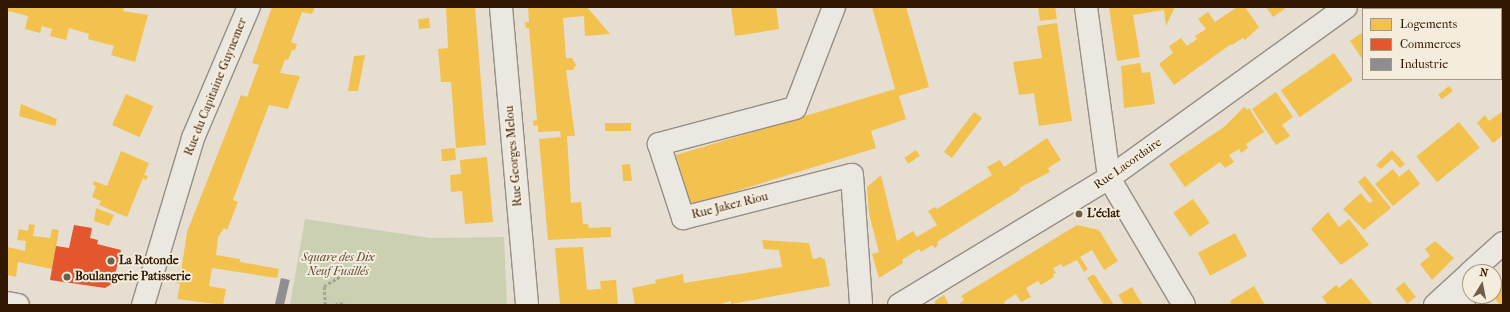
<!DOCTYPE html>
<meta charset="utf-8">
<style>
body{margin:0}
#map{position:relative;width:1510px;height:312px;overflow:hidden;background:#e6dfd1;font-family:"IM FELL French Canon",serif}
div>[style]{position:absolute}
.green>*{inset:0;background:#ccd0b2}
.homes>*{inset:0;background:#f2c14e;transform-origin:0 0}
.shops>*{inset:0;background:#e4572e}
.industry>*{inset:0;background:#8d8d92;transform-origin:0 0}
.path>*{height:2.5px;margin-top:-1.25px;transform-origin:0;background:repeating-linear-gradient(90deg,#a6a19a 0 3px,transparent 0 5px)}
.roads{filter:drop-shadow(1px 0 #958d83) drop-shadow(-1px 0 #958d83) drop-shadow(0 1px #958d83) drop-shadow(0 -1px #958d83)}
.street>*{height:22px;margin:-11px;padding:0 11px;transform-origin:11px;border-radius:11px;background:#ebe8e1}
.secondary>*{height:22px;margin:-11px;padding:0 11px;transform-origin:11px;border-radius:11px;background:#ebe8e1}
.dots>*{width:11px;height:11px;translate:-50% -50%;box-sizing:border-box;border:2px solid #f4ecdc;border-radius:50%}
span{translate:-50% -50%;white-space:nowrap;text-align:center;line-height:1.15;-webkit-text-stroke:4px #f4ecdc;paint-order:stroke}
.street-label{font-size:12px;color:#321802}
.poi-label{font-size:12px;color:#321802;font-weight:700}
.left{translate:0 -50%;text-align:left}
.park-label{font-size:12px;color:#5a4c2f;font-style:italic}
.frame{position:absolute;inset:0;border:8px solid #321802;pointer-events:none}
.legend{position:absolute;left:1362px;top:8px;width:140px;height:72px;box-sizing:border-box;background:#f4ecdc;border:1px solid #a69785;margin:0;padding:5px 7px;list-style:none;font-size:12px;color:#321802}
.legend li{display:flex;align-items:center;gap:8px;height:20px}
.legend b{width:20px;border:1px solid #a69785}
.north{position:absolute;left:1462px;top:264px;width:40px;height:40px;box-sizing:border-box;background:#f4ecdc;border:1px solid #a69785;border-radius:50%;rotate:10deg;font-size:11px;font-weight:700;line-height:16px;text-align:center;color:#321802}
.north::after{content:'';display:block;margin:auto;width:14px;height:18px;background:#715e4a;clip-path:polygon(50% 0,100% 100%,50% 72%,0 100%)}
</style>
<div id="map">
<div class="green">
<i style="clip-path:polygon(305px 219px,430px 238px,504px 237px,507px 305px,290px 305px)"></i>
</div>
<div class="homes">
<i style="clip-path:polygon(7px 7px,119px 7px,124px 8px,123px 11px,148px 15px,135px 62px,111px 55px,114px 46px,88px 39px,89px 34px,69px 28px,66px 40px,50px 36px,52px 29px,42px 26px,40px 33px,25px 29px,28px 16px,9px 11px,7px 15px)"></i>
<i style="clip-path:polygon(272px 7px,315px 7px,312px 14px,302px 12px,291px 42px,297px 44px,295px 50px,292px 50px,288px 60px,285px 59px,280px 73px,300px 76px,288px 109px,269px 105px,233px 200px,238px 202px,227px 230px,224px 228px,218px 237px,216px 255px,240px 259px,240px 262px,279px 269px,277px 278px,212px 268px,209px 286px,226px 289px,223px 305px,177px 299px,180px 284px,176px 283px,176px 279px,180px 279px,187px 232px,241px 95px,247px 97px,259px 65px,252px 63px)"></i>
<i style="clip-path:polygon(446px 7px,475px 7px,486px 145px,456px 148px,451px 82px,441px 82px,438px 49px,448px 48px)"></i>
<i style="clip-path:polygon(528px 7px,587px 7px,610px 34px,585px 36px,584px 16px,563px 18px,566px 58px,572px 58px,576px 65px,573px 70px,566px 70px,575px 136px,567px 136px,571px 203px,581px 202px,583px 224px,588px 224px,589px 228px,611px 227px,611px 237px,548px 240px,539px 139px,561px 137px,560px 131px,538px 132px,538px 125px,534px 126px,533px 121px,537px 120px,529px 28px,526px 28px,525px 22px,529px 22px)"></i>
<i style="clip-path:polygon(731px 7px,776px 7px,779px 29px,735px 36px)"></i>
<i style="clip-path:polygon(872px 7px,906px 7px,929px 87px,899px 96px,906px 119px,871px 131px,876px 148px,691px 205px,676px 155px,895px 89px)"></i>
<i style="clip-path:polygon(1038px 7px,1055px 7px,1057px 19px,1040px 21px)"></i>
<i style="clip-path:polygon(1109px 7px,1175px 7px,1166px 26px,1164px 10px,1133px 15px,1140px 57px,1117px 61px)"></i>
<i style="clip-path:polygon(1237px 7px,1245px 7px,1259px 27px,1245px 40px,1243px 38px,1232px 45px,1231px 44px,1174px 85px,1159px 64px,1173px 53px,1169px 46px,1181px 38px,1187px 46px,1197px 39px,1195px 36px,1206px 29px,1198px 19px,1208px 12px,1215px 22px)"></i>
<i style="clip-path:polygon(1266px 7px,1287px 7px,1273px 17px)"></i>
<i style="clip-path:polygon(1394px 7px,1424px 7px,1426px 9px,1391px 9px)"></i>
<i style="left:1451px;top:7px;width:35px;height:3px"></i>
<i style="clip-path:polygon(1490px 7px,1503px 7px,1501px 44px,1501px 9px,1488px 9px)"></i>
<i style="left:429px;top:18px;width:10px;height:11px;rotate:84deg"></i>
<i style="clip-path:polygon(1057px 23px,1072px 121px,1039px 126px,1034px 93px,1019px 95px,1013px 62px,1042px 58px,1037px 26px)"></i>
<i style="clip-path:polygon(1363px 32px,1363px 60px,1350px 41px)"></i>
<i style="left:1334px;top:53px;width:33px;height:65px;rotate:55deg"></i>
<i style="clip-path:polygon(365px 55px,358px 91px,348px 91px,354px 56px)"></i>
<i style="clip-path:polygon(1140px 63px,1142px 73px,1150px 72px,1155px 104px,1124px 108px,1121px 66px)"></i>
<i style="left:1449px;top:86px;width:6px;height:14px;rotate:51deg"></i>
<i style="clip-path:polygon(1276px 92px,1293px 117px,1282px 125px,1290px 136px,1276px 145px,1252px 109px)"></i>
<i style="left:126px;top:94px;width:30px;height:34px;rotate:24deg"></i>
<i style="clip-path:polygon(21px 104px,57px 119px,55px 126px,19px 116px)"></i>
<i style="clip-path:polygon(1244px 107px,1247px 110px,1249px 108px,1264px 132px,1246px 144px,1248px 148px,1241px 153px,1239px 149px,1229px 155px,1234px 162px,1225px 168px,1220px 162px,1185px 187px,1169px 164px,1224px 127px)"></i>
<i style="clip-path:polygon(1503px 111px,1503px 135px,1493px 143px,1477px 123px,1485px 115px,1489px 121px)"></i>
<i style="left:974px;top:112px;width:10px;height:50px;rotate:37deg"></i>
<i style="left:1459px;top:122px;width:33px;height:55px;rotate:51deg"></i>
<i style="left:631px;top:123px;width:8px;height:26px;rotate:90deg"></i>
<i style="clip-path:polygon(1047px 138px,1061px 160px,1048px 168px,1050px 172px,1019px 188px,1020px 190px,937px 242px,938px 245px,935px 248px,932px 245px,921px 252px,919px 249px,902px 260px,903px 263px,879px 278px,872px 254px,879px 252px,869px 214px,867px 187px,881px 175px,897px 241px,913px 231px,917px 237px,937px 225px,928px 211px,935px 207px,937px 209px,992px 175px,987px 167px,1000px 160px,1004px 167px)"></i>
<i style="left:455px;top:148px;width:12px;height:14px;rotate:85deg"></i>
<i style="left:916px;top:150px;width:7px;height:14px;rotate:56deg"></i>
<i style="clip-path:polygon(1392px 150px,1405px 164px,1400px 168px,1392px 159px,1381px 169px,1376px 165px)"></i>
<i style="clip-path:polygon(121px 151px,149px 163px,144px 175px,148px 176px,146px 180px,143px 178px,127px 217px,99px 205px,101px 201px,92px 197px,96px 186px,93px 185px,94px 181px,107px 186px)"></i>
<i style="clip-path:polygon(487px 157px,493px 222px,465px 224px,462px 191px,451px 192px,450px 175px,461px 174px,460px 160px)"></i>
<i style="clip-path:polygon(630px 164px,632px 181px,623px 181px,622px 165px)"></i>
<i style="clip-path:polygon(1393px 169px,1399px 177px,1409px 169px,1420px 184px,1393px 206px,1375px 184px)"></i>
<i style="clip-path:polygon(1365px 176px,1391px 208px,1364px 230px,1343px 209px,1361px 193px,1369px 203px,1373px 201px,1358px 182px)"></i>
<i style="left:1193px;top:199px;width:29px;height:24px;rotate:55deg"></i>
<i style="clip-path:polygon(96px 208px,114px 215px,109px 226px,94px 221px)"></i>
<i style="clip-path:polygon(1328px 212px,1339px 227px,1349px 219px,1369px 245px,1341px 265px,1311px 229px)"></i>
<i style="clip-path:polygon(29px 224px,35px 225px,33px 236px,50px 238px,52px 229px,59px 230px,52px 269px,18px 262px,16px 277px,7px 275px,7px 247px,25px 251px,26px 241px,17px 240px,19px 229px,28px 231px)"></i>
<i style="clip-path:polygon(1077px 225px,1099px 230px,1118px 261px,1104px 270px,1092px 250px,1080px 257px,1088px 269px,1084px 272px,1077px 260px,1063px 267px,1061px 264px,1053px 268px,1056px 273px,1053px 274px,1054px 277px,1041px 285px,1038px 281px,1026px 288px,1031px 297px,1021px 302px,1016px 294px,1004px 302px,1005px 305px,958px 305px,964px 300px,961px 296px)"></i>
<i style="left:1235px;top:233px;width:26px;height:42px;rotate:62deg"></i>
<i style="clip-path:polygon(762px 240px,809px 243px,813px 259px,821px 257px,825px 260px,830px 286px,731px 304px,731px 301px,717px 305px,635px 305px,632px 288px,656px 283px,655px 280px,683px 274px,684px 283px,782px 267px,779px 250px,764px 249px)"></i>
<i style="clip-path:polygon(1435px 241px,1454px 258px,1432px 280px,1420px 264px,1430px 256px,1425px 249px)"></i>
<i style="clip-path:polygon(583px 247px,587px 290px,601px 289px,600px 281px,616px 280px,618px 305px,560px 305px,555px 248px)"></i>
<i style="clip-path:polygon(1094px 274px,1114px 305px,1104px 305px,1087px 278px)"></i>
<i style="clip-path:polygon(1351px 278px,1373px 305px,1328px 305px,1322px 297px,1336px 285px,1339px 288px)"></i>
<i style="left:1404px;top:282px;width:19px;height:11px;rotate:51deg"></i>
<i style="clip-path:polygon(1503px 282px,1503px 305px,1500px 305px,1493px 296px,1495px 286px)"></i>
<i style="clip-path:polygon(1254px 286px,1265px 305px,1232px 305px,1230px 301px)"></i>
<i style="clip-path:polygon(1132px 287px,1137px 296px,1143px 305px,1124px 305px,1118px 295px)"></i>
<i style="clip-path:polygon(944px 295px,949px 305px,935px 305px,935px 301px)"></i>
</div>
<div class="shops">
<i style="clip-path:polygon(74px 225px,92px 228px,90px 238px,98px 240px,97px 244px,121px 250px,113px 283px,105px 288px,50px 280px,56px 246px,69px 248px)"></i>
</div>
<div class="industry">
<i style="left:281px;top:278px;width:9px;height:27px;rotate:13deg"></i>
</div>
<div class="path">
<i style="left:325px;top:305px;width:19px;rotate:-93deg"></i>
<i style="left:324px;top:286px;width:27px;rotate:-31deg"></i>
<i style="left:347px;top:272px;width:12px;rotate:-14deg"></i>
<i style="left:335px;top:305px;width:5px;rotate:-22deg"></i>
<i style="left:340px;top:303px;width:6px;rotate:18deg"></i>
</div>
<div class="roads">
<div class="street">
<i style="left:501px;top:7px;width:299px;rotate:85deg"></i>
<i style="left:834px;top:7px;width:108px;rotate:111.1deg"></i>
<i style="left:795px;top:108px;width:141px;rotate:165.2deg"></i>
<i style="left:659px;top:144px;width:78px;rotate:72deg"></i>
<i style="left:683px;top:218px;width:174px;rotate:-14.3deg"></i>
<i style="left:852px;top:175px;width:130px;rotate:86deg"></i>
<i style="left:1086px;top:7px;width:173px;rotate:82.3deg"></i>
<i style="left:1109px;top:178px;width:147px;rotate:59.4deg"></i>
<i style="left:1451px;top:291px;width:19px;rotate:47deg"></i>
<i style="left:7px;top:303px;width:11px;rotate:10deg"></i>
<i style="left:899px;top:305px;width:245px;rotate:-31.2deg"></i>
<i style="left:1109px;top:178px;width:292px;rotate:-35.8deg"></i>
</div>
<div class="secondary">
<i style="left:1471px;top:272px;width:43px;rotate:-42.2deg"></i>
<i style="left:143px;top:305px;width:174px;rotate:-73.3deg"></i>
<i style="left:193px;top:138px;width:142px;rotate:-66.9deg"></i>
<i style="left:1435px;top:305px;width:47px;rotate:-42.4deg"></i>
</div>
</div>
<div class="dots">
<i style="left:1079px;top:214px;background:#715e4a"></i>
<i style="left:111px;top:261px;background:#715e4a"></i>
<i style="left:67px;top:277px;background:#715e4a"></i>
</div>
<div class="street-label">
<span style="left:216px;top:87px;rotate:-68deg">Rue du Capitaine Guynemer</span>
<span style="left:514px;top:156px;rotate:-95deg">Rue Georges Melou</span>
<span style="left:1128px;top:164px;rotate:-35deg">Rue Lacordaire</span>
<span style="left:730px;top:206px;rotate:-14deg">Rue Jakez Riou</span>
</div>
<div class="poi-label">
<span class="left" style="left:1087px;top:214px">L'éclat</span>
<span class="left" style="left:119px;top:261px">La Rotonde</span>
<span class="left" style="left:75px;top:277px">Boulangerie Patisserie</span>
</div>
<div class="park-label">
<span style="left:338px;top:265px">Square des Dix<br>Neuf Fusillés</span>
</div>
<div class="frame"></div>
<ul class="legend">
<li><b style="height:11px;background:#f2c14e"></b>Logements</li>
<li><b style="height:11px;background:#e4572e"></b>Commerces</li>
<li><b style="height:11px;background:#8d8d92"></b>Industrie</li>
</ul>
<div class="north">N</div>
</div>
